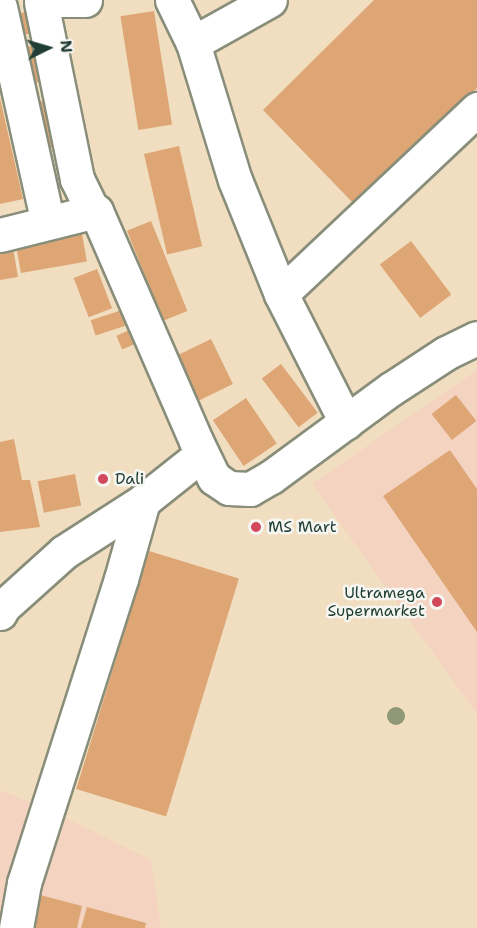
<!DOCTYPE html>
<style>
body{margin:0}
#map{position:relative;width:477px;height:928px;overflow:hidden;background:#f1dec0;font-family:"Shantell Sans",sans-serif}
div>[style]{position:absolute}
.built>*{inset:0;background:#f4d3c0}
.building>*{inset:0;background:#dda674;transform-origin:0 0}
.roads{filter:drop-shadow(2px 0 #888e7a) drop-shadow(-2px 0 #888e7a) drop-shadow(0 2px #888e7a) drop-shadow(0 -2px #888e7a)}
.minor>*{height:33px;margin:-16.5px;padding:0 16.5px;transform-origin:16.5px;border-radius:16.5px;background:#fff}
.trees>*{width:18px;height:18px;margin:-9px;border-radius:50%;background:#90987a}
.dots>*{width:16px;height:16px;translate:-50% -50%;box-sizing:border-box;border:3px solid #f6f6f2;border-radius:50%}
span{translate:-50% -50%;white-space:nowrap;text-align:center;line-height:1.15;-webkit-text-stroke:5px #f6f6f2;paint-order:stroke}
.poi-label{font-size:16px;color:#1f3d34}
.left{translate:0 -50%;text-align:left}
.right{translate:-100% -50%;text-align:right}
.north{position:absolute;left:18px;top:18px;width:60px;height:60px;-webkit-text-stroke:4px #f6f6f2;paint-order:stroke;rotate:85deg;font-size:16px;font-weight:700;line-height:24px;text-align:center;color:#1f3d34}
.north::after{content:'';display:block;margin:auto;width:21px;height:27px;background:#1f3d34;clip-path:polygon(50% 0,100% 100%,50% 72%,0 100%)}
</style>
<div id="map">
<div class="built">
<i style="clip-path:polygon(477px 370px,477px 714px,312px 484px)"></i>
<i style="clip-path:polygon(0 790px,47px 809px,151px 860px,161px 928px,0 928px)"></i>
</div>
<div class="building">
<i style="clip-path:polygon(374px 0,477px 0,477px 88px,357px 207px,263px 110px)"></i>
<i style="left:31px;top:11px;width:22px;height:18px;rotate:80deg"></i>
<i style="left:154px;top:11px;width:115px;height:34px;rotate:81deg"></i>
<i style="left:35px;top:45px;width:37px;height:14px;rotate:77deg"></i>
<i style="clip-path:polygon(0 98px,23px 199px,0 204px)"></i>
<i style="left:44px;top:101px;width:47px;height:13px;rotate:77deg"></i>
<i style="left:179px;top:146px;width:103px;height:36px;rotate:77deg"></i>
<i style="left:151px;top:221px;width:97px;height:26px;rotate:68deg"></i>
<i style="left:81px;top:228px;width:34px;height:67px;rotate:80deg"></i>
<i style="left:411px;top:241px;width:67px;height:39px;rotate:53deg"></i>
<i style="clip-path:polygon(12px 242px,18px 277px,0 280px,0 244px)"></i>
<i style="left:97px;top:269px;width:42px;height:25px;rotate:69deg"></i>
<i style="left:122px;top:310px;width:16px;height:33px;rotate:72deg"></i>
<i style="left:132px;top:329px;width:15px;height:17px;rotate:67deg"></i>
<i style="left:211px;top:339px;width:50px;height:39px;rotate:64deg"></i>
<i style="left:281px;top:364px;width:61px;height:24px;rotate:53deg"></i>
<i style="left:456px;top:395px;width:33px;height:31px;rotate:52deg"></i>
<i style="left:246px;top:398px;width:55px;height:40px;rotate:56deg"></i>
<i style="clip-path:polygon(14px 439px,22px 480px,30px 480px,40px 527px,0 532px,0 442px)"></i>
<i style="clip-path:polygon(450px 450px,477px 489px,477px 632px,383px 496px)"></i>
<i style="left:75px;top:474px;width:32px;height:38px;rotate:79deg"></i>
<i style="left:149px;top:551px;width:94px;height:249px;rotate:17deg"></i>
<i style="clip-path:polygon(40px 895px,82px 906px,77px 928px,32px 928px)"></i>
<i style="clip-path:polygon(87px 907px,146px 923px,145px 928px,81px 928px)"></i>
</div>
<div class="roads">
<div class="minor">
<i style="left:54px;top:0;width:31px"></i>
<i style="left:172px;top:0;width:48px;rotate:64deg"></i>
<i style="left:193px;top:43px;width:143px;rotate:73deg"></i>
<i style="left:235px;top:180px;width:123px;rotate:68deg"></i>
<i style="left:281px;top:294px;width:144px;rotate:63.1deg"></i>
<i style="left:41px;top:2px;width:181px;rotate:78.5deg"></i>
<i style="left:77px;top:179px;width:37px;rotate:64deg"></i>
<i style="left:0;top:7px;width:221px;rotate:77.5deg"></i>
<i style="left:193px;top:43px;width:88px;rotate:-29.2deg"></i>
<i style="left:0;top:235px;width:99px;rotate:-14deg"></i>
<i style="left:96px;top:211px;width:251px;rotate:66.5deg"></i>
<i style="left:196px;top:441px;width:41px;rotate:64.1deg"></i>
<i style="left:214px;top:478px;width:18px;rotate:34deg"></i>
<i style="left:229px;top:488px;width:21px;rotate:3deg"></i>
<i style="left:250px;top:489px;width:24px;rotate:-30deg"></i>
<i style="left:271px;top:477px;width:149px;rotate:-36.3deg"></i>
<i style="left:391px;top:389px;width:66px;rotate:-33.2deg"></i>
<i style="left:446px;top:353px;width:34px;rotate:-26deg"></i>
<i style="left:281px;top:294px;width:270px;rotate:-43.3deg"></i>
<i style="left:0;top:613px;width:7px;rotate:-63deg"></i>
<i style="left:3px;top:607px;width:82px;rotate:-42deg"></i>
<i style="left:64px;top:552px;width:93px;rotate:-32.7deg"></i>
<i style="left:16px;top:928px;width:46px;rotate:-79.9deg"></i>
<i style="left:24px;top:883px;width:319px;rotate:-72.3deg"></i>
<i style="left:121px;top:579px;width:81px;rotate:-74.2deg"></i>
<i style="left:143px;top:501px;width:75px;rotate:-38.5deg"></i>
</div>
</div>
<div class="trees">
<i style="left:396px;top:716px"></i>
</div>
<div class="dots">
<i style="left:103px;top:479px;background:#d1495b"></i>
<i style="left:256px;top:527px;background:#d1495b"></i>
<i style="left:437px;top:602px;background:#d1495b"></i>
</div>
<div class="poi-label">
<span class="left" style="left:115px;top:479px">Dali</span>
<span class="left" style="left:268px;top:527px">MS Mart</span>
<span class="right" style="left:425px;top:602px">Ultramega<br>Supermarket</span>
</div>
<div class="north">N</div>
</div>
